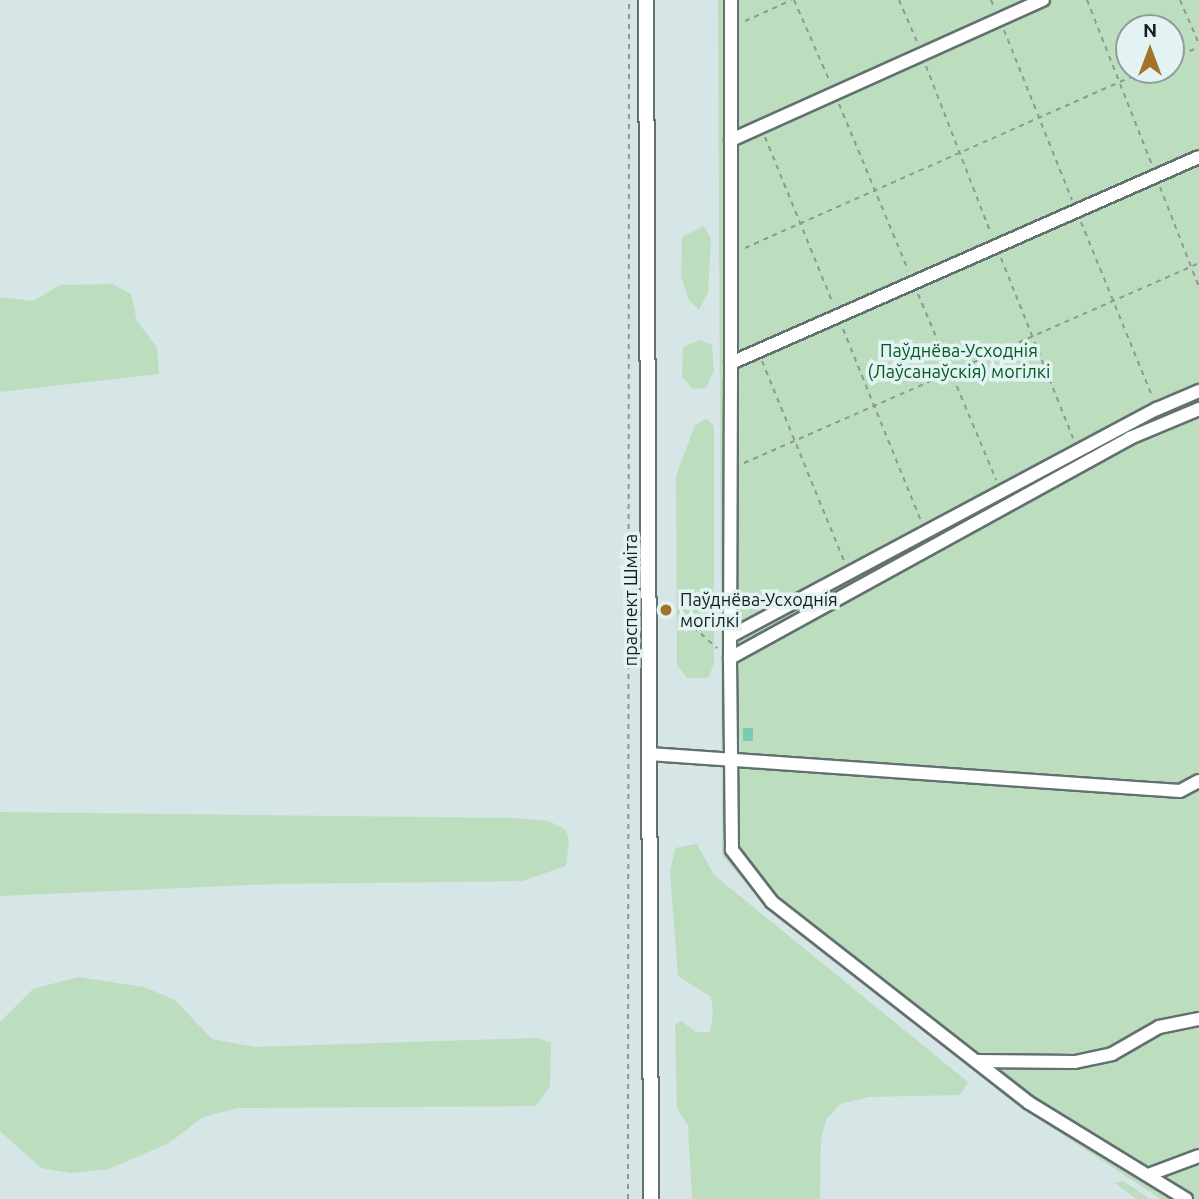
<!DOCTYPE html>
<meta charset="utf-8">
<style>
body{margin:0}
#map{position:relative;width:1199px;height:1199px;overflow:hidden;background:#d6e5e5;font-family:Ubuntu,sans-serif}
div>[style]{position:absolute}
.green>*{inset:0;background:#bcdebf}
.building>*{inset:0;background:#79cbb2;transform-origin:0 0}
.path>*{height:2px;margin-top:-1px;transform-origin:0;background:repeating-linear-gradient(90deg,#8d9898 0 5px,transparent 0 10px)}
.roads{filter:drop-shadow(2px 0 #637070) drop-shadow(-2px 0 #637070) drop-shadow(0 2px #637070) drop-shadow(0 -2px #637070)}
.minor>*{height:12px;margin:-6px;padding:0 6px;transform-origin:6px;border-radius:6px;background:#fff}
.major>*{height:14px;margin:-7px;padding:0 7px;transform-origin:7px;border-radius:7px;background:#fff}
.dots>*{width:19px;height:19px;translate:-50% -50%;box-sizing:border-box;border:4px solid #e3f3f3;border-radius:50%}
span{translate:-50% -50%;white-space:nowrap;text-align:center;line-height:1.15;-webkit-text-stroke:7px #e3f3f3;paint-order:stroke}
.park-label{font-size:18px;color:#045c21}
.street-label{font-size:18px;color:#171d1d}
.poi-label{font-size:18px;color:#171d1d}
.left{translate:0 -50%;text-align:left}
.north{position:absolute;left:1115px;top:14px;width:70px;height:70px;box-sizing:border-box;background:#e3f3f3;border:2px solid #919d9d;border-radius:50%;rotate:0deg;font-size:19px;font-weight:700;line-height:28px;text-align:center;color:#171d1d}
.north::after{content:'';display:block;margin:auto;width:24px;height:32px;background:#a37327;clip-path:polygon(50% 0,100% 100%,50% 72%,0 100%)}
</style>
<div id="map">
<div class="green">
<i style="clip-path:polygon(evenodd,718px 0,1199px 0,1199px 1199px,1161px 1199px,1020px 1107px,768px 905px,722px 856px,718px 0,1129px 28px,1171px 28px,1171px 70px,1129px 70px,1129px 28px)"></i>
<i style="clip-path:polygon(704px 226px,711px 239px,708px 293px,699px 310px,689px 300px,681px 277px,682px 237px)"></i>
<i style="clip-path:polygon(112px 284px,131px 294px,137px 321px,157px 347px,159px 374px,0 392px,0 297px,33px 301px,60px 285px)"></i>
<i style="clip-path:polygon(700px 340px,712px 345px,714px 371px,706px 388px,693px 389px,682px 377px,683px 347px)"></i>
<i style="clip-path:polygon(706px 419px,714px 426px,714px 664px,708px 678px,687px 678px,677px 665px,676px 476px,695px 425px)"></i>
<i style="clip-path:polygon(0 812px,512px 818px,549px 821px,566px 830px,569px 841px,566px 866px,522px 881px,275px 884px,0 896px)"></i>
<i style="clip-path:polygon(697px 844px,714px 875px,968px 1082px,960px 1095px,869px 1097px,840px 1104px,826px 1120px,821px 1140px,820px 1199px,692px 1199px,688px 1126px,677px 1108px,675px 1025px,681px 1021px,696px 1032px,710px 1032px,713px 1013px,711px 997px,678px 976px,670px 872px,675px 848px)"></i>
<i style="clip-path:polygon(78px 977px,144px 987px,175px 1000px,212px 1039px,254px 1047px,537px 1038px,551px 1043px,550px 1086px,536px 1106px,238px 1108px,203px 1117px,169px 1143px,109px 1169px,71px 1173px,41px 1168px,0 1131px,0 1022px,33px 989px)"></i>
<i style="clip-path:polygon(1123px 1181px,1150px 1199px,1136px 1199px,1115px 1183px)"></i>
</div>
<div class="building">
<i style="left:743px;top:728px;width:10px;height:13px"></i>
</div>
<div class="path">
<i style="left:794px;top:0;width:90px;rotate:66.3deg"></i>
<i style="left:899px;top:0;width:48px;rotate:66.6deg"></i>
<i style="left:991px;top:0;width:10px;rotate:66deg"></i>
<i style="left:1087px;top:0;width:177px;rotate:68.5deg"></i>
<i style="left:1180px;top:0;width:48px;rotate:66.6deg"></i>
<i style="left:745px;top:21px;width:51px;rotate:-24.1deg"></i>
<i style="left:1004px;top:30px;width:183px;rotate:68.2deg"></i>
<i style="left:1171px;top:59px;width:30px;rotate:-23deg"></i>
<i style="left:926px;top:66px;width:180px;rotate:68.8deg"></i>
<i style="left:839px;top:104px;width:180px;rotate:67.4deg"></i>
<i style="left:765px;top:137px;width:180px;rotate:67.8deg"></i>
<i style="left:1160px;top:187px;width:107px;rotate:68.7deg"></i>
<i style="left:1081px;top:222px;width:190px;rotate:67.8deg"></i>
<i style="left:745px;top:248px;width:440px;rotate:-23.9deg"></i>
<i style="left:1001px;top:258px;width:194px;rotate:68.2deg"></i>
<i style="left:918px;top:294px;width:202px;rotate:67.2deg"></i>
<i style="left:843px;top:329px;width:207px;rotate:67.9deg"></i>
<i style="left:762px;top:361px;width:218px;rotate:67.7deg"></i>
<i style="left:744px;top:463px;width:497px;rotate:-23.7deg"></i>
<i style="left:671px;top:607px;width:62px;rotate:41.7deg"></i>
<i style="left:628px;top:1199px;width:1199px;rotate:-89.95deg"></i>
</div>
<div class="roads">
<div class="minor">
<i style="left:731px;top:0;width:363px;rotate:90deg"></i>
<i style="left:731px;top:140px;width:342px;rotate:-24.2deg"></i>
<i style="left:731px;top:636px;width:483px;rotate:-28.1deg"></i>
<i style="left:1157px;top:409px;width:46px;rotate:-23.2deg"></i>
<i style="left:730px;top:658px;width:295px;rotate:-89.8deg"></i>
<i style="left:731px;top:363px;width:511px;rotate:-23.76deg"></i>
<i style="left:649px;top:754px;width:532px;rotate:3.99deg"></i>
<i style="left:1180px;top:791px;width:21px;rotate:-28deg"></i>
<i style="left:976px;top:1061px;width:99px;rotate:0.6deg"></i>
<i style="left:1075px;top:1062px;width:38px;rotate:-12deg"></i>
<i style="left:1112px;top:1054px;width:54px;rotate:-29.9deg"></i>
<i style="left:1159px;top:1027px;width:41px;rotate:-11.3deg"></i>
<i style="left:1148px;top:1175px;width:54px;rotate:-20.4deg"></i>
<i style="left:1186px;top:1199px;width:185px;rotate:-148.5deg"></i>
<i style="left:1028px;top:1102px;width:325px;rotate:-142deg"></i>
<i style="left:772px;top:902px;width:66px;rotate:-127.6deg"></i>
<i style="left:732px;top:850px;width:192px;rotate:-90.6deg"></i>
<i style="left:730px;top:658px;width:457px;rotate:-28.8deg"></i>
<i style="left:1130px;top:438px;width:75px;rotate:-22.8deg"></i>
</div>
<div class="major">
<i style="left:646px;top:0;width:1199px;rotate:89.76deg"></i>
</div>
</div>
<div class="dots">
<i style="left:666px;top:610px;background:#a37327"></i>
</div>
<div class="park-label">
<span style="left:959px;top:361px">Паўднёва-Усходнія<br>(Лаўсанаўскія) могілкі</span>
</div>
<div class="street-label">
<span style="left:630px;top:600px;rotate:-90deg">праспект Шміта</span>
</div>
<div class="poi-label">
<span class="left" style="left:680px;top:610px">Паўднёва-Усходнія<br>могілкі</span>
</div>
<div class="north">N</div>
</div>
